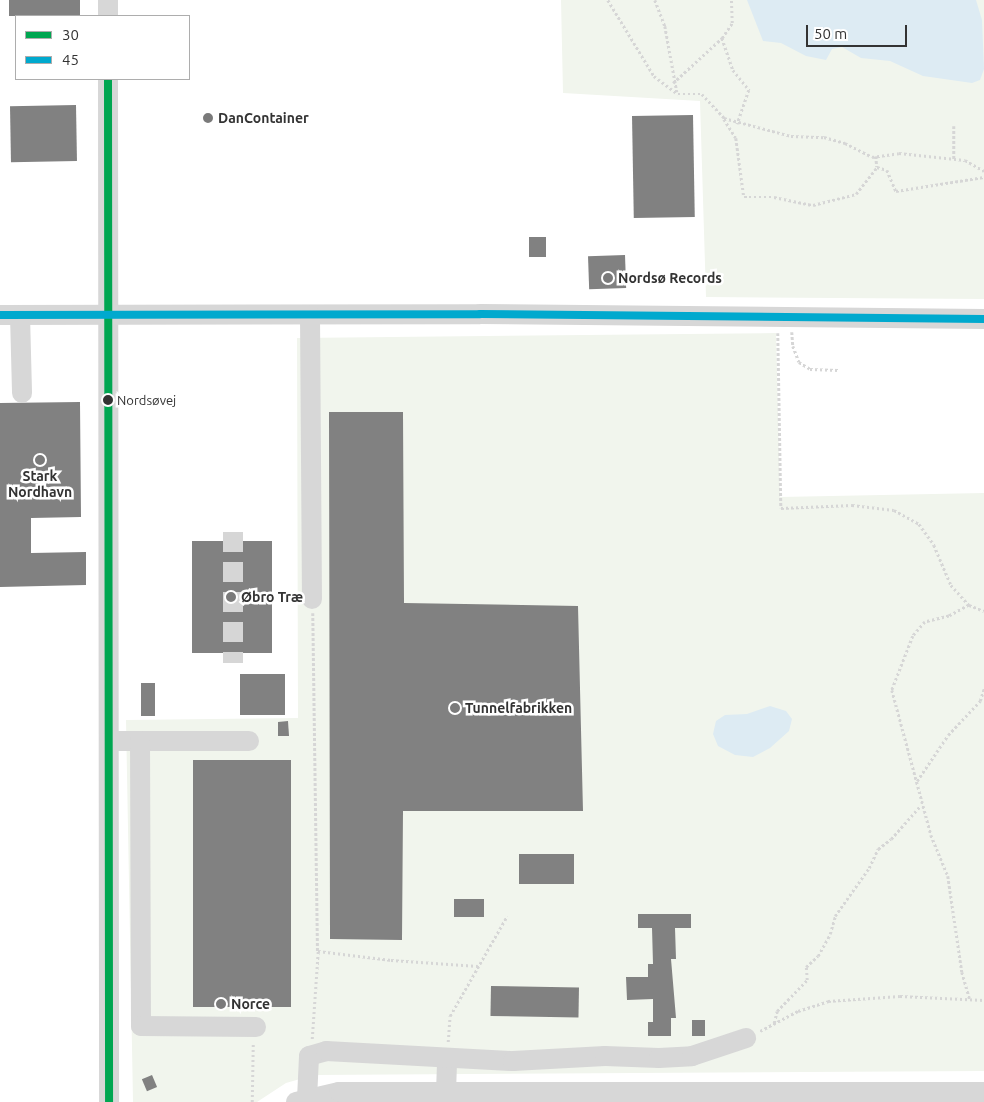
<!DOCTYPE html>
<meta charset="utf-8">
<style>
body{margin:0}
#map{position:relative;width:984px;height:1102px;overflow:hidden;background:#fff;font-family:Ubuntu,sans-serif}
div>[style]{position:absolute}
.green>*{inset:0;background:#f1f5ed}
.water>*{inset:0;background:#ddebf3}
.building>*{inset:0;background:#818181;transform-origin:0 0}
.minor-tunnel>*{height:20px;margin-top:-10px;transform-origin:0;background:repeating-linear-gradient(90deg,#d6d6d6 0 20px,transparent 0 30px)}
.path>*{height:2.5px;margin-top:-1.25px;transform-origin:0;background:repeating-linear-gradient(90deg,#d6d6d6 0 2.5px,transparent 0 5px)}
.minor>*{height:20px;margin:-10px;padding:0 10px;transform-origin:10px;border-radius:10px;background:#d7d7d7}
.bus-1>*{height:8px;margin:-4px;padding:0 4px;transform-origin:4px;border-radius:4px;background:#00a651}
.bus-2>*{height:8px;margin:-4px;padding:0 4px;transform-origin:4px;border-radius:4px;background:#00a9ce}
.dots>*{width:14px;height:14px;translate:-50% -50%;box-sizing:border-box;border:2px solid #fff;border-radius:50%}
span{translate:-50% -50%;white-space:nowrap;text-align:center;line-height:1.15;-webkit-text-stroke:5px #fff;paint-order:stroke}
.bus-label{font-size:13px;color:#333}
.left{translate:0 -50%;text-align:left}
.poi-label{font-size:14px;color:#333;font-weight:700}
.legend{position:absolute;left:15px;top:15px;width:175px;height:65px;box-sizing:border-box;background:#fff;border:1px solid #adadad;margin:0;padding:6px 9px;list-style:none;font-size:15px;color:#333}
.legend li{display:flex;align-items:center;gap:10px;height:25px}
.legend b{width:25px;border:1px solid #adadad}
.scale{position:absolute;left:806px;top:25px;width:101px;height:22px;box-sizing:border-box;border:2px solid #333;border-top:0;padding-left:6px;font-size:15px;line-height:18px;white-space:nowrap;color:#333;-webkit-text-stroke:4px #fff;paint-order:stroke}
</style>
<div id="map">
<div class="green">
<i style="clip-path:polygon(561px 0,984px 0,984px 299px,706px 297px,700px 101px,563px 93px)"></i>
<i style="clip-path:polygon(776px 333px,780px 497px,984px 493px,984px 1071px,314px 1075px,286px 1083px,257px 1102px,133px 1102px,126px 720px,298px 718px,297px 338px)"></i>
</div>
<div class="water">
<i style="clip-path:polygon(747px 0,976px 0,982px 20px,984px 69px,980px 80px,972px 83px,923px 76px,890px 61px,861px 58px,842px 47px,832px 49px,826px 60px,806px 56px,781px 43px,763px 41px)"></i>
<i style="clip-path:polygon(770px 706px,786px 711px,792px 719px,789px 731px,770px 748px,753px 757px,735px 755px,718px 746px,713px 734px,716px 721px,725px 715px,747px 714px)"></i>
</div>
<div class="building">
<i style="left:9px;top:0;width:71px;height:16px"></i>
<i style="left:76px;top:105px;width:56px;height:66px;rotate:89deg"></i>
<i style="left:693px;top:115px;width:102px;height:61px;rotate:89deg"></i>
<i style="left:546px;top:237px;width:20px;height:17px;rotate:90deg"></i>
<i style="left:625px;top:255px;width:33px;height:37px;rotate:88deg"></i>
<i style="clip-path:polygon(80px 402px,81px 517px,31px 518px,31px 553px,86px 552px,86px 585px,0 587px,0 403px)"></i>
<i style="clip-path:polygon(329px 412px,403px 412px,404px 603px,578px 606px,583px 811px,403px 811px,402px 940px,330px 939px)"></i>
<i style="left:192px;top:541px;width:80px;height:112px"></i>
<i style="left:240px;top:674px;width:45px;height:41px"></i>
<i style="left:141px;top:683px;width:14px;height:33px"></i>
<i style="clip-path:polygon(288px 721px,289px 736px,278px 736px,278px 722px)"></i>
<i style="left:193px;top:760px;width:98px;height:247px"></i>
<i style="left:574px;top:854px;width:30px;height:55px;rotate:90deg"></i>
<i style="left:454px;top:899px;width:30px;height:18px"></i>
<i style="clip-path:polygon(638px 914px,691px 914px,691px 928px,675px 928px,676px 959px,671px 959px,676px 1018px,671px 1018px,671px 1036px,648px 1036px,648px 1022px,653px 1022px,653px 999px,627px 1000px,626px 977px,648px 977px,648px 964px,653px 964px,652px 928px,638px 928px)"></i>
<i style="left:491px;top:986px;width:88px;height:30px;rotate:1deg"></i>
<i style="left:692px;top:1020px;width:13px;height:16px"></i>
<i style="left:152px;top:1075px;width:13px;height:11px;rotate:67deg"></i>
</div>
<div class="minor-tunnel">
<i style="left:233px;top:532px;width:131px;rotate:90deg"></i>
</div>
<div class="path">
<i style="left:608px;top:0;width:89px;rotate:58.8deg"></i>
<i style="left:654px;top:76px;width:30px;rotate:37deg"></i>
<i style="left:678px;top:94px;width:24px"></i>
<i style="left:702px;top:94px;width:33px;rotate:47deg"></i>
<i style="left:724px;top:118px;width:69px;rotate:15deg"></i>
<i style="left:791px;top:136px;width:33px;rotate:2deg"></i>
<i style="left:824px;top:137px;width:22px;rotate:16deg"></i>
<i style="left:845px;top:143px;width:30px;rotate:27deg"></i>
<i style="left:872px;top:157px;width:27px;rotate:-8deg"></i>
<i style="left:899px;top:153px;width:66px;rotate:6.1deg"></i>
<i style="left:965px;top:160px;width:22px;rotate:30deg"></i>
<i style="left:655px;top:0;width:28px;rotate:69deg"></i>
<i style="left:665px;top:26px;width:67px;rotate:79.7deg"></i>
<i style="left:722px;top:38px;width:34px;rotate:71deg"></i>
<i style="left:733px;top:70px;width:26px;rotate:51deg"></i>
<i style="left:749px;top:90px;width:36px;rotate:109deg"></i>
<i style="left:673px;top:83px;width:67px;rotate:-42.6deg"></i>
<i style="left:722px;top:38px;width:18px;rotate:-56deg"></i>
<i style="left:732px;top:23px;width:23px;rotate:-92deg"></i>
<i style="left:724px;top:119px;width:22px;rotate:58deg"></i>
<i style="left:736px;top:138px;width:60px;rotate:82.3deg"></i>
<i style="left:744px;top:197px;width:30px"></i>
<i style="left:774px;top:197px;width:40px;rotate:12deg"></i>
<i style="left:813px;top:205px;width:44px;rotate:-14.3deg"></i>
<i style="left:856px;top:194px;width:34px;rotate:-52deg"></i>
<i style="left:954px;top:126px;width:33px;rotate:90deg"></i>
<i style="left:876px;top:156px;width:11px;rotate:85deg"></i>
<i style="left:877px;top:167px;width:10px;rotate:17deg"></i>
<i style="left:887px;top:170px;width:23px;rotate:67deg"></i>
<i style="left:896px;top:191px;width:89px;rotate:-9deg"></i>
<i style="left:792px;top:332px;width:14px;rotate:86deg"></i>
<i style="left:793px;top:346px;width:17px;rotate:69deg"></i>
<i style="left:799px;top:362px;width:13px;rotate:32deg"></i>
<i style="left:810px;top:369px;width:28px;rotate:2deg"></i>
<i style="left:778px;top:333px;width:175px;rotate:89deg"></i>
<i style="left:781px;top:508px;width:71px;rotate:-2.4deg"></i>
<i style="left:852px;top:505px;width:42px;rotate:6.8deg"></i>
<i style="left:894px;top:510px;width:29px;rotate:29deg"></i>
<i style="left:919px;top:524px;width:26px;rotate:54deg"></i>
<i style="left:934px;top:545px;width:43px;rotate:67deg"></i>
<i style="left:951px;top:585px;width:27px;rotate:48deg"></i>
<i style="left:969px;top:605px;width:16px;rotate:22deg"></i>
<i style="left:969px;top:605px;width:23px;rotate:151deg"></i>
<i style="left:949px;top:616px;width:25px;rotate:166deg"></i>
<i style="left:925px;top:622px;width:18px;rotate:131deg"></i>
<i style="left:913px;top:636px;width:58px;rotate:111.3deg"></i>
<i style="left:892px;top:690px;width:150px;rotate:74.9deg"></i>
<i style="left:931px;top:835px;width:44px;rotate:67.5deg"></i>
<i style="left:948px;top:876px;width:97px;rotate:81.7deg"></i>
<i style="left:962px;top:972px;width:29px;rotate:74deg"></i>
<i style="left:313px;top:613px;width:338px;rotate:89.2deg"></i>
<i style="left:318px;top:951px;width:74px;rotate:7deg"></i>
<i style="left:391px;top:960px;width:87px;rotate:3.9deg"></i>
<i style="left:917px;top:781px;width:55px;rotate:-56deg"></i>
<i style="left:948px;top:735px;width:47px;rotate:-46.7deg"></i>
<i style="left:980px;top:701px;width:13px;rotate:-72deg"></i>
<i style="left:774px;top:1023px;width:12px;rotate:-76deg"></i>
<i style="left:777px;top:1011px;width:43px;rotate:-45.9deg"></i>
<i style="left:807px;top:980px;width:13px;rotate:-94deg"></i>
<i style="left:806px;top:967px;width:16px;rotate:-43deg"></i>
<i style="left:818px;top:956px;width:25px;rotate:-61deg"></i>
<i style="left:830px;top:934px;width:19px;rotate:-74deg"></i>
<i style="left:835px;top:916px;width:59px;rotate:-54.7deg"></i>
<i style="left:869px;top:868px;width:21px;rotate:-65deg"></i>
<i style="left:878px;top:849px;width:16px;rotate:-38deg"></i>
<i style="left:891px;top:839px;width:45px;rotate:-48.6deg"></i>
<i style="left:760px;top:1031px;width:43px;rotate:-27.8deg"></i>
<i style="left:798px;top:1011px;width:32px;rotate:-18deg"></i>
<i style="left:828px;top:1001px;width:72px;rotate:-4deg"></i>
<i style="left:900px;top:996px;width:84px;rotate:2.7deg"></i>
<i style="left:312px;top:1039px;width:88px;rotate:-86.1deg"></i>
<i style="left:448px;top:1042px;width:26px;rotate:-86deg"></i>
<i style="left:450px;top:1016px;width:115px;rotate:-60.3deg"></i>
<i style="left:252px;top:1102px;width:58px;rotate:-89deg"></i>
</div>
<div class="minor">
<i style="left:108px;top:0;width:16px;rotate:90deg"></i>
<i style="left:108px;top:79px;width:1023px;rotate:89.94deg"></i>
<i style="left:0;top:315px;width:480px;rotate:-0.1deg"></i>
<i style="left:480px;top:314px;width:504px;rotate:0.57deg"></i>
<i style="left:20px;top:315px;width:78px;rotate:88.5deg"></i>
<i style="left:310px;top:315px;width:284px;rotate:89.6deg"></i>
<i style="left:109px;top:741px;width:140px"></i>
<i style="left:140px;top:741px;width:285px;rotate:89.8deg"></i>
<i style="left:141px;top:1026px;width:115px;rotate:0.5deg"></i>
<i style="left:446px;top:1092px;width:34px;rotate:-88deg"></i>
<i style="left:307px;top:1099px;width:43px;rotate:-87.3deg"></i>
<i style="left:309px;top:1056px;width:18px;rotate:-16deg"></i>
<i style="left:326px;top:1051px;width:187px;rotate:3.1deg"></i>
<i style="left:513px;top:1061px;width:92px;rotate:-3.1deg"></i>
<i style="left:605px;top:1056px;width:54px;rotate:2.1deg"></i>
<i style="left:659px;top:1058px;width:33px;rotate:-3deg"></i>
<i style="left:692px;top:1056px;width:57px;rotate:-18.4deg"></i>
<i style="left:296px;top:1102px;width:44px;rotate:-13.1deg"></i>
<i style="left:339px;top:1092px;width:645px"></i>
</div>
<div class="bus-1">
<i style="left:108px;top:79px;width:1023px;rotate:89.94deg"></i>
</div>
<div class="bus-2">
<i style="left:0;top:315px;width:480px;rotate:-0.1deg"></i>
<i style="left:480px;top:314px;width:504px;rotate:0.57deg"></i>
</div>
<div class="dots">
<i style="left:208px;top:118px;background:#7a7a7a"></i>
<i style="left:608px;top:278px;background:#7a7a7a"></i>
<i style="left:108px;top:400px;background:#333"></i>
<i style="left:40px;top:460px;background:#7a7a7a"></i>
<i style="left:231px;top:597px;background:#7a7a7a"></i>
<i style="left:455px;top:708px;background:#7a7a7a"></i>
<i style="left:221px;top:1004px;background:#7a7a7a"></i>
</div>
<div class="bus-label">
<span class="left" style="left:117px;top:400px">Nordsøvej</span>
</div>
<div class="poi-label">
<span class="left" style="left:218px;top:118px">DanContainer</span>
<span class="left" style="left:618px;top:278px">Nordsø Records</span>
<span style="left:40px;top:484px">Stark<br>Nordhavn</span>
<span class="left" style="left:241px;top:597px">Øbro Træ</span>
<span class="left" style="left:465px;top:708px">Tunnelfabrikken</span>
<span class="left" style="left:231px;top:1004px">Norce</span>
</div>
<ul class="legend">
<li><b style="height:6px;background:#00a651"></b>30</li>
<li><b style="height:6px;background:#00a9ce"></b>45</li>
</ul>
<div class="scale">50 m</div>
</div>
